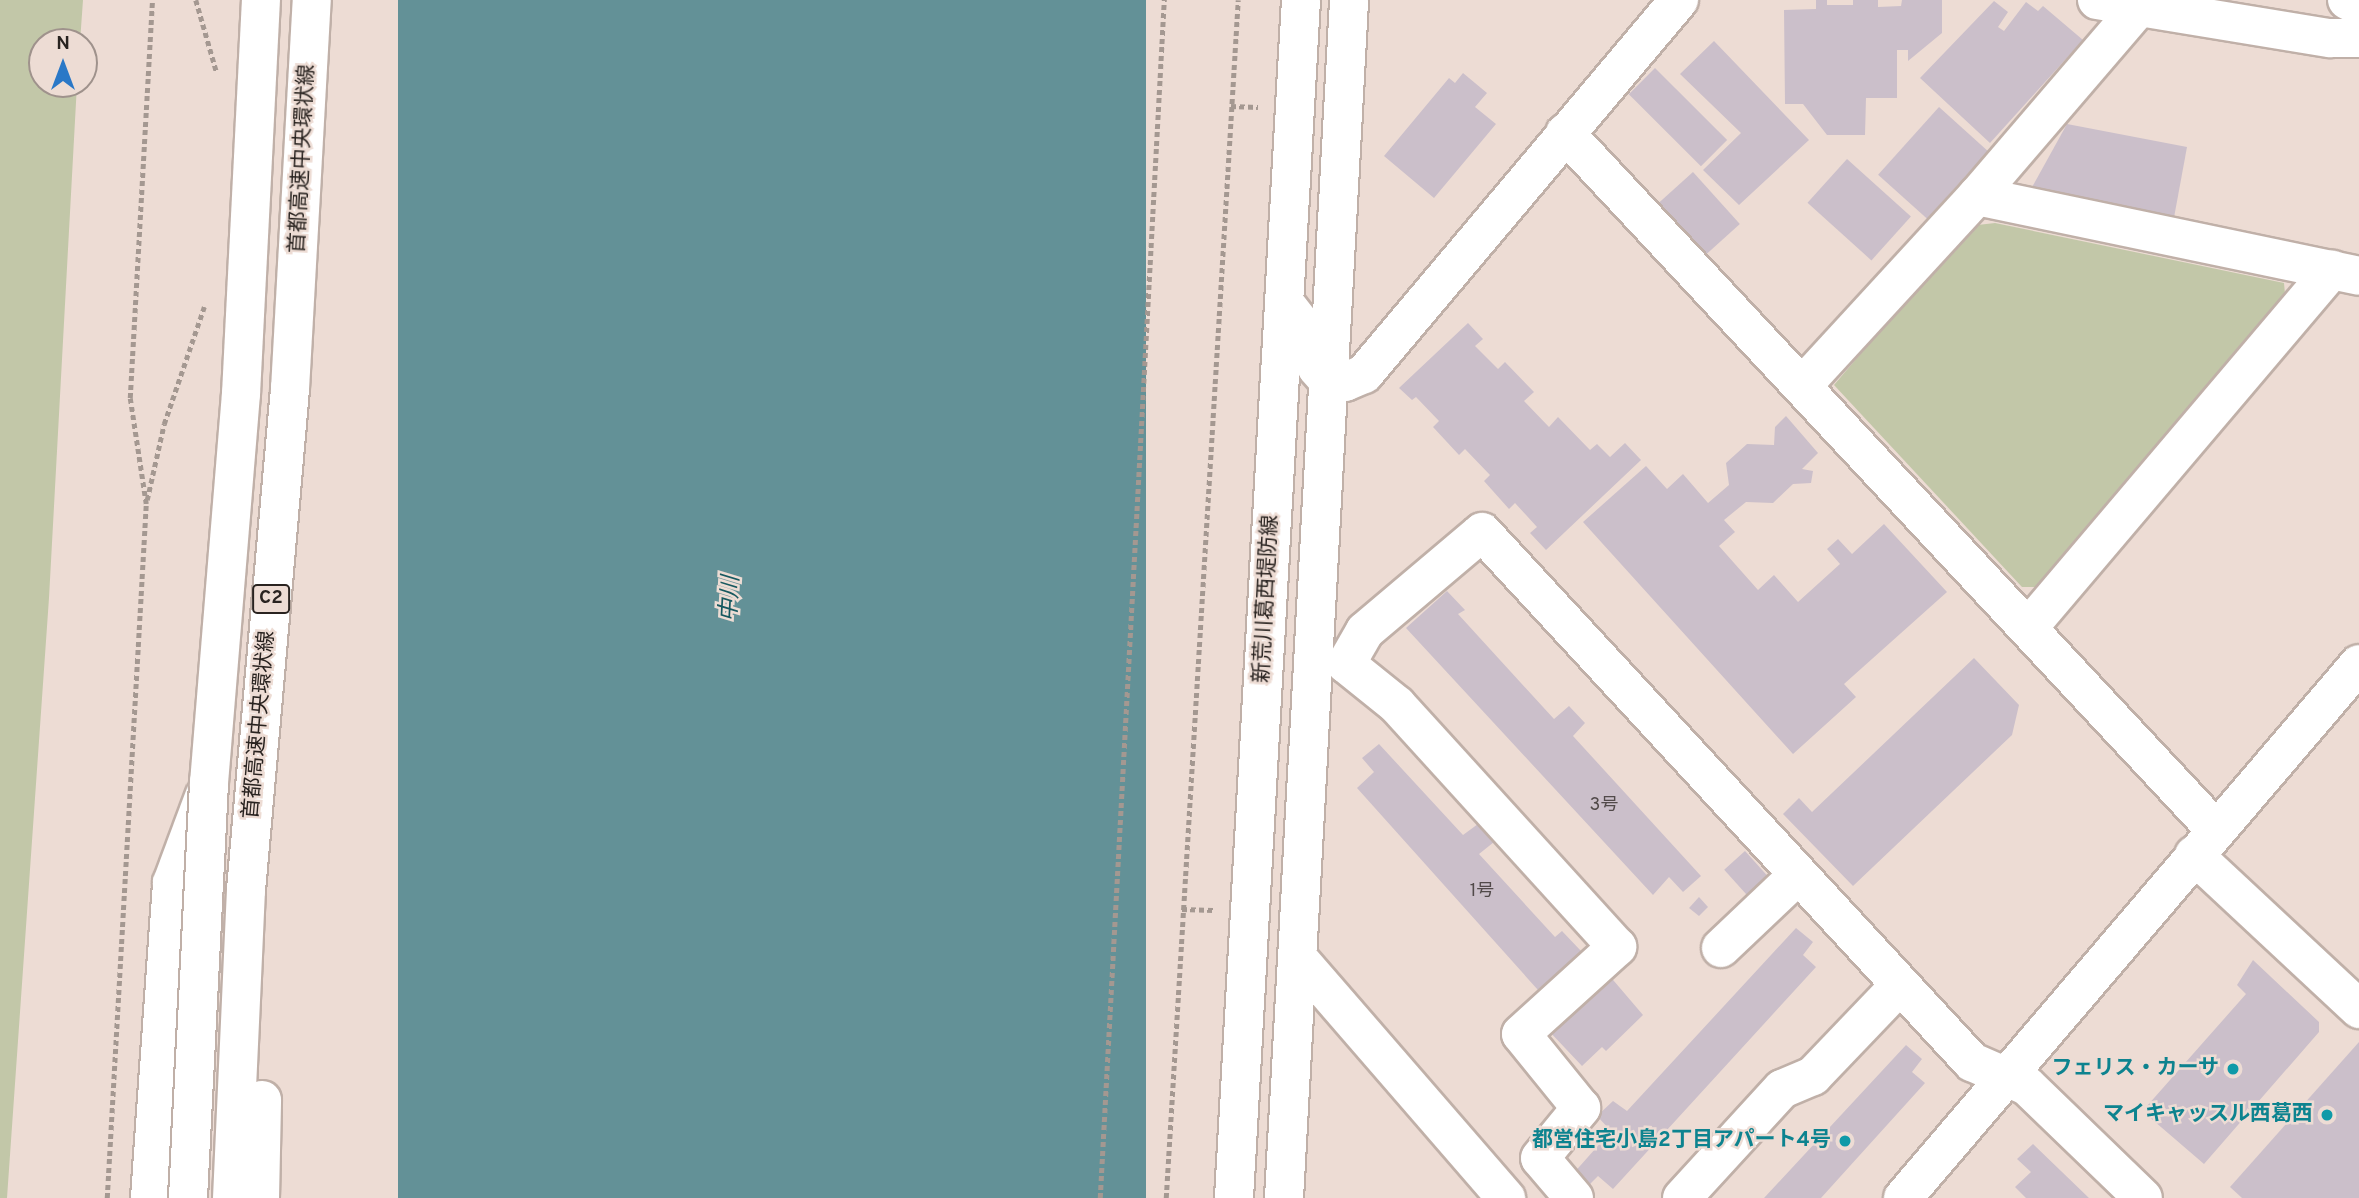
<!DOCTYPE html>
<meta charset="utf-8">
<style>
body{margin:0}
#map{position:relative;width:2359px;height:1198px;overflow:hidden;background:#eddcd4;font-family:Overpass,"Noto Sans JP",sans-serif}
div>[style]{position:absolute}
.green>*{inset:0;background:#c2c7a8}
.water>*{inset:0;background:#639197;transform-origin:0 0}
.building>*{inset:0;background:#cbbfca;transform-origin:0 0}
.path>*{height:4.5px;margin-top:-2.25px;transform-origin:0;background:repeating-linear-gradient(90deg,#a49891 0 5px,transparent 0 8.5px)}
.roads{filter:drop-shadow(2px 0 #c0b0a8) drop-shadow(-2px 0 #c0b0a8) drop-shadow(0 2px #c0b0a8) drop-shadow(0 -2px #c0b0a8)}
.minor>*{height:38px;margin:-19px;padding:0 19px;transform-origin:19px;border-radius:19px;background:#fff}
.major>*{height:38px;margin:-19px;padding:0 19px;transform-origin:19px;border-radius:19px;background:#fff}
.highway>*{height:38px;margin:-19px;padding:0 19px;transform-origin:19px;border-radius:19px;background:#fff}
.bridges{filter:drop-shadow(2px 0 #c0b0a8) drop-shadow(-2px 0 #c0b0a8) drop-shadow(0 2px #c0b0a8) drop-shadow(0 -2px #c0b0a8)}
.highway-bridge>*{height:38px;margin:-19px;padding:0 19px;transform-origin:19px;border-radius:19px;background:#fff}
.dots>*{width:19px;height:19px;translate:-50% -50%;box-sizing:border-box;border:4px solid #eddcd4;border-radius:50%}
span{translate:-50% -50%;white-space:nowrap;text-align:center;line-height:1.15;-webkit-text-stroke:5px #eddcd4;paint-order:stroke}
.number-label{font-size:18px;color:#524a4a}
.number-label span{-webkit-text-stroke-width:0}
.shield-label span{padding:2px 5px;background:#eddcd4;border:2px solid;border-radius:5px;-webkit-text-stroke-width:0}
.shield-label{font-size:19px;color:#292320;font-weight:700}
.street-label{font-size:21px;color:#292320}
.culture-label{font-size:21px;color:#0d838f;font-weight:700}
.right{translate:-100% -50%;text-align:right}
.water-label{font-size:23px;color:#175960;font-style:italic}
.north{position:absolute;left:28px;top:28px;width:70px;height:70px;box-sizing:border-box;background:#eddcd4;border:2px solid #9f928c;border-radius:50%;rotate:0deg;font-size:19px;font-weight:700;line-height:28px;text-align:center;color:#292320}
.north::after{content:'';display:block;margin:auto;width:24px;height:32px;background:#2a78c7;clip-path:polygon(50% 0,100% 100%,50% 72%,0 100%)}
</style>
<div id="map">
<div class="green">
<i style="clip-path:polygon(0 0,83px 0,80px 42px,42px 42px,42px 84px,77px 84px,49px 598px,7px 1198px,0 1198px)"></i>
<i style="clip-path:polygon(1995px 223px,2284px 283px,2286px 305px,2047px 587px,2022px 587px,1834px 385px,1969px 226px)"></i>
</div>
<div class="water">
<i style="left:398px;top:0;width:748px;height:1200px"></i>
</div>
<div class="building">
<i style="clip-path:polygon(1816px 0,1827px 0,1827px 5px,1853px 5px,1853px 0,1878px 0,1878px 7px,1901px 6px,1902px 0,1942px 0,1942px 33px,1908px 61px,1908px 50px,1897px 50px,1897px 98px,1866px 98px,1865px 135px,1827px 135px,1803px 104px,1785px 104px,1784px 10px,1816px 9px)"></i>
<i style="clip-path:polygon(1994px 1px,2008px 12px,1998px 27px,2004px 31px,2026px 2px,2038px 11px,2043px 6px,2083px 40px,1990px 143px,1920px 78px)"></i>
<i style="clip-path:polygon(1714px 41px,1809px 140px,1739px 205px,1703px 170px,1741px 133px,1680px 74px)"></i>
<i style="left:1655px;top:68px;width:102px;height:37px;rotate:45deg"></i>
<i style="clip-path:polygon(1463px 73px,1487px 93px,1475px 107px,1496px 124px,1434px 198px,1384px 156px,1449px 78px,1455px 83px)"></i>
<i style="left:1939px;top:107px;width:66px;height:91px;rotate:42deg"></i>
<i style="clip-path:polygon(2067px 124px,2187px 147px,2173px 223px,2026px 198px)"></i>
<i style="left:1847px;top:159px;width:86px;height:59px;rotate:42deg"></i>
<i style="left:1693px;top:172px;width:70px;height:47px;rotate:48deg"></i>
<i style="clip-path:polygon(1468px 323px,1483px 339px,1475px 346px,1498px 369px,1505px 362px,1534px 392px,1524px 401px,1549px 427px,1558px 417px,1590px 450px,1597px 444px,1610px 457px,1625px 443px,1641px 460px,1546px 550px,1530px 533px,1537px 527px,1515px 503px,1509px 509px,1484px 481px,1490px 475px,1465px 449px,1459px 455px,1433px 427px,1439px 421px,1416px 397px,1412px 400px,1399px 388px)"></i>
<i style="clip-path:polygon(1786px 416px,1818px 453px,1802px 469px,1813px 471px,1811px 483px,1793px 484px,1773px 503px,1746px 502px,1724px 520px,1735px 532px,1719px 546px,1758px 590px,1774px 575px,1798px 602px,1840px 564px,1827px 549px,1838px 539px,1852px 554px,1884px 524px,1947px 592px,1844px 684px,1856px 697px,1793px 754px,1583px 522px,1646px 466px,1667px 489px,1683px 474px,1708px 503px,1729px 485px,1726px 463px,1747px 444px,1774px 445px,1775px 427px)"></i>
<i style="clip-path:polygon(1447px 591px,1465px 610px,1458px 614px,1554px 719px,1569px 706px,1585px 723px,1573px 736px,1701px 876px,1683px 892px,1669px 877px,1653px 895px,1406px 628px)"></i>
<i style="clip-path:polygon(1974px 658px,2019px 705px,2012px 735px,1853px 886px,1783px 814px,1799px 798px,1812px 812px)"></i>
<i style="clip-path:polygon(1379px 744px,1463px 835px,1478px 824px,1494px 842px,1479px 854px,1555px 937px,1562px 931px,1581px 951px,1538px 990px,1357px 788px,1374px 772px,1362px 758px)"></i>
<i style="left:1745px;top:851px;width:36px;height:28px;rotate:48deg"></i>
<i style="clip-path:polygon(1699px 897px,1708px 907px,1699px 916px,1689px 908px)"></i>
<i style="clip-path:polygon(1796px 928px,1813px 942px,1803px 955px,1816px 967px,1613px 1189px,1598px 1176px,1586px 1188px,1572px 1175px,1611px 1131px,1597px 1116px,1613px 1101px,1627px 1111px)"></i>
<i style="clip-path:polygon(2253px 960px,2319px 1022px,2319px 1032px,2204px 1164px,2147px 1115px,2147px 1106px,2246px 994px,2237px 985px)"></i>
<i style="clip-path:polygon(1608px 974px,1643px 1015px,1606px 1051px,1602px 1047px,1582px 1066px,1548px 1030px)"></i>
<i style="clip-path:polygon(2359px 1042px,2359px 1198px,2242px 1198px,2230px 1187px)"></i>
<i style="clip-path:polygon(1906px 1045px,1922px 1059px,1912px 1072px,1925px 1083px,1821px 1198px,1764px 1198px)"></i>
<i style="clip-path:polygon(2033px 1144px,2089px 1198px,2026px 1198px,2015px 1187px,2031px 1172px,2017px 1159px)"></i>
</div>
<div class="path">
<i style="left:196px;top:0;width:76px;rotate:74deg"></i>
<i style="left:1231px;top:106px;width:27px;rotate:2deg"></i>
<i style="left:147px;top:500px;width:78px;rotate:-77.4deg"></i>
<i style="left:164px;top:424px;width:124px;rotate:-71.1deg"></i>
<i style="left:1182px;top:909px;width:31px;rotate:2deg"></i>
<i style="left:107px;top:1198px;width:695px;rotate:-86.78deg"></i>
<i style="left:146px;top:504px;width:107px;rotate:-98.6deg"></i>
<i style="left:130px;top:398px;width:399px;rotate:-86.8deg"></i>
<i style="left:1100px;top:1198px;width:1200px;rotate:-86.94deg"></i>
<i style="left:1166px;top:1198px;width:1200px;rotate:-86.56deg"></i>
</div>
<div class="roads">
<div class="minor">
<i style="left:2097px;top:0;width:236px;rotate:9.3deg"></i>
<i style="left:2330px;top:38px;width:29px"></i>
<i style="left:1565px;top:133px;width:952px;rotate:46.96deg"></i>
<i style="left:1977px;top:196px;width:390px;rotate:11.8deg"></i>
<i style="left:1284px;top:302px;width:31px;rotate:52deg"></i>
<i style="left:1303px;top:326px;width:44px;rotate:71.6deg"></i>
<i style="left:1317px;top:368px;width:18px;rotate:49deg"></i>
<i style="left:1329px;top:382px;width:16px"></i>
<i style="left:1345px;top:382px;width:21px;rotate:-23deg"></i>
<i style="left:1364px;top:374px;width:489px;rotate:-49.9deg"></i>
<i style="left:1803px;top:385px;width:257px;rotate:-47.4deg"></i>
<i style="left:1977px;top:196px;width:249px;rotate:-49.4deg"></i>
<i style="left:2028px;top:628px;width:470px;rotate:-49.7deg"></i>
<i style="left:2194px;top:855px;width:226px;rotate:43deg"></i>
<i style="left:1721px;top:948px;width:106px;rotate:-43.5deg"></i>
<i style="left:1298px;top:958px;width:318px;rotate:49.1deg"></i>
<i style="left:1284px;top:1198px;width:1200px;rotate:-86.89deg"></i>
<i style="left:1574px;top:1198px;width:52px;rotate:-130.4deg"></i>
<i style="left:1540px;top:1158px;width:65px;rotate:-50.6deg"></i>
<i style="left:1581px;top:1108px;width:95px;rotate:-129deg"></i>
<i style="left:1521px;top:1034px;width:130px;rotate:-42.2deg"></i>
<i style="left:1617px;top:947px;width:327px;rotate:-132.3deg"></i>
<i style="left:1397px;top:705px;width:65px;rotate:-141.2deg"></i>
<i style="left:1346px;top:664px;width:38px;rotate:-60deg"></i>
<i style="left:1365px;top:631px;width:153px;rotate:-40.2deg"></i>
<i style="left:1482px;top:532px;width:722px;rotate:47.25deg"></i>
<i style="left:1972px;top:1062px;width:60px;rotate:23.6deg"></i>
<i style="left:2027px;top:1086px;width:161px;rotate:44deg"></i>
<i style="left:1682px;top:1198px;width:148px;rotate:-47.5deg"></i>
<i style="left:1782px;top:1089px;width:34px;rotate:-23deg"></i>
<i style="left:1813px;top:1076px;width:126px;rotate:-46.3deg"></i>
<i style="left:1903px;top:1198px;width:702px;rotate:-49.5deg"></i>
</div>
<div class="major">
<i style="left:2347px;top:0;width:13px;rotate:27deg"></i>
<i style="left:1234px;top:1198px;width:1200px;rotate:-86.8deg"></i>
</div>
<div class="highway">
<i style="left:150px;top:1198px;width:316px;rotate:-86deg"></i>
<i style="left:172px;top:883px;width:92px;rotate:-69.6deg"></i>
<i style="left:232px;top:1198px;width:308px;rotate:-87.4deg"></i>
<i style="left:246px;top:890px;width:503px;rotate:-84.98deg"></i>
<i style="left:290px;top:389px;width:390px;rotate:-86.8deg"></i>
<i style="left:260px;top:1198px;width:98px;rotate:-88.8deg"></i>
</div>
</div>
<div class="bridges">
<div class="highway-bridge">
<i style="left:188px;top:1198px;width:416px;rotate:-87.1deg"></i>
<i style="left:209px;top:783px;width:390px;rotate:-85.3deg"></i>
<i style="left:241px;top:394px;width:395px;rotate:-87.1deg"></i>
</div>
</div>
<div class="dots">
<i style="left:2233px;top:1069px;background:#0f9aa8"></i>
<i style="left:2327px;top:1115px;background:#0f9aa8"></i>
<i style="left:1845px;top:1141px;background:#0f9aa8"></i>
</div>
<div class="number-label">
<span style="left:1604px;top:806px">3号</span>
<span style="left:1482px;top:892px">1号</span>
</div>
<div class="shield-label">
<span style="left:271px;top:599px">C2</span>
</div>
<div class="street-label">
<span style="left:303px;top:159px;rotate:-87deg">首都高速中央環状線</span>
<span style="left:1267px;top:599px;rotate:-87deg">新荒川葛西堤防線</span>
<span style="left:260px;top:725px;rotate:-85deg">首都高速中央環状線</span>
</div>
<div class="culture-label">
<span class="right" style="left:2219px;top:1069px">フェリス・カーサ</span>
<span class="right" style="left:2313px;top:1115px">マイキャッスル西葛西</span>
<span class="right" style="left:1831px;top:1141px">都営住宅小島2丁目アパート4号</span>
</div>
<div class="water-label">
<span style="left:732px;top:599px;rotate:-87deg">中川</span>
</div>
<div class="north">N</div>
</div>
